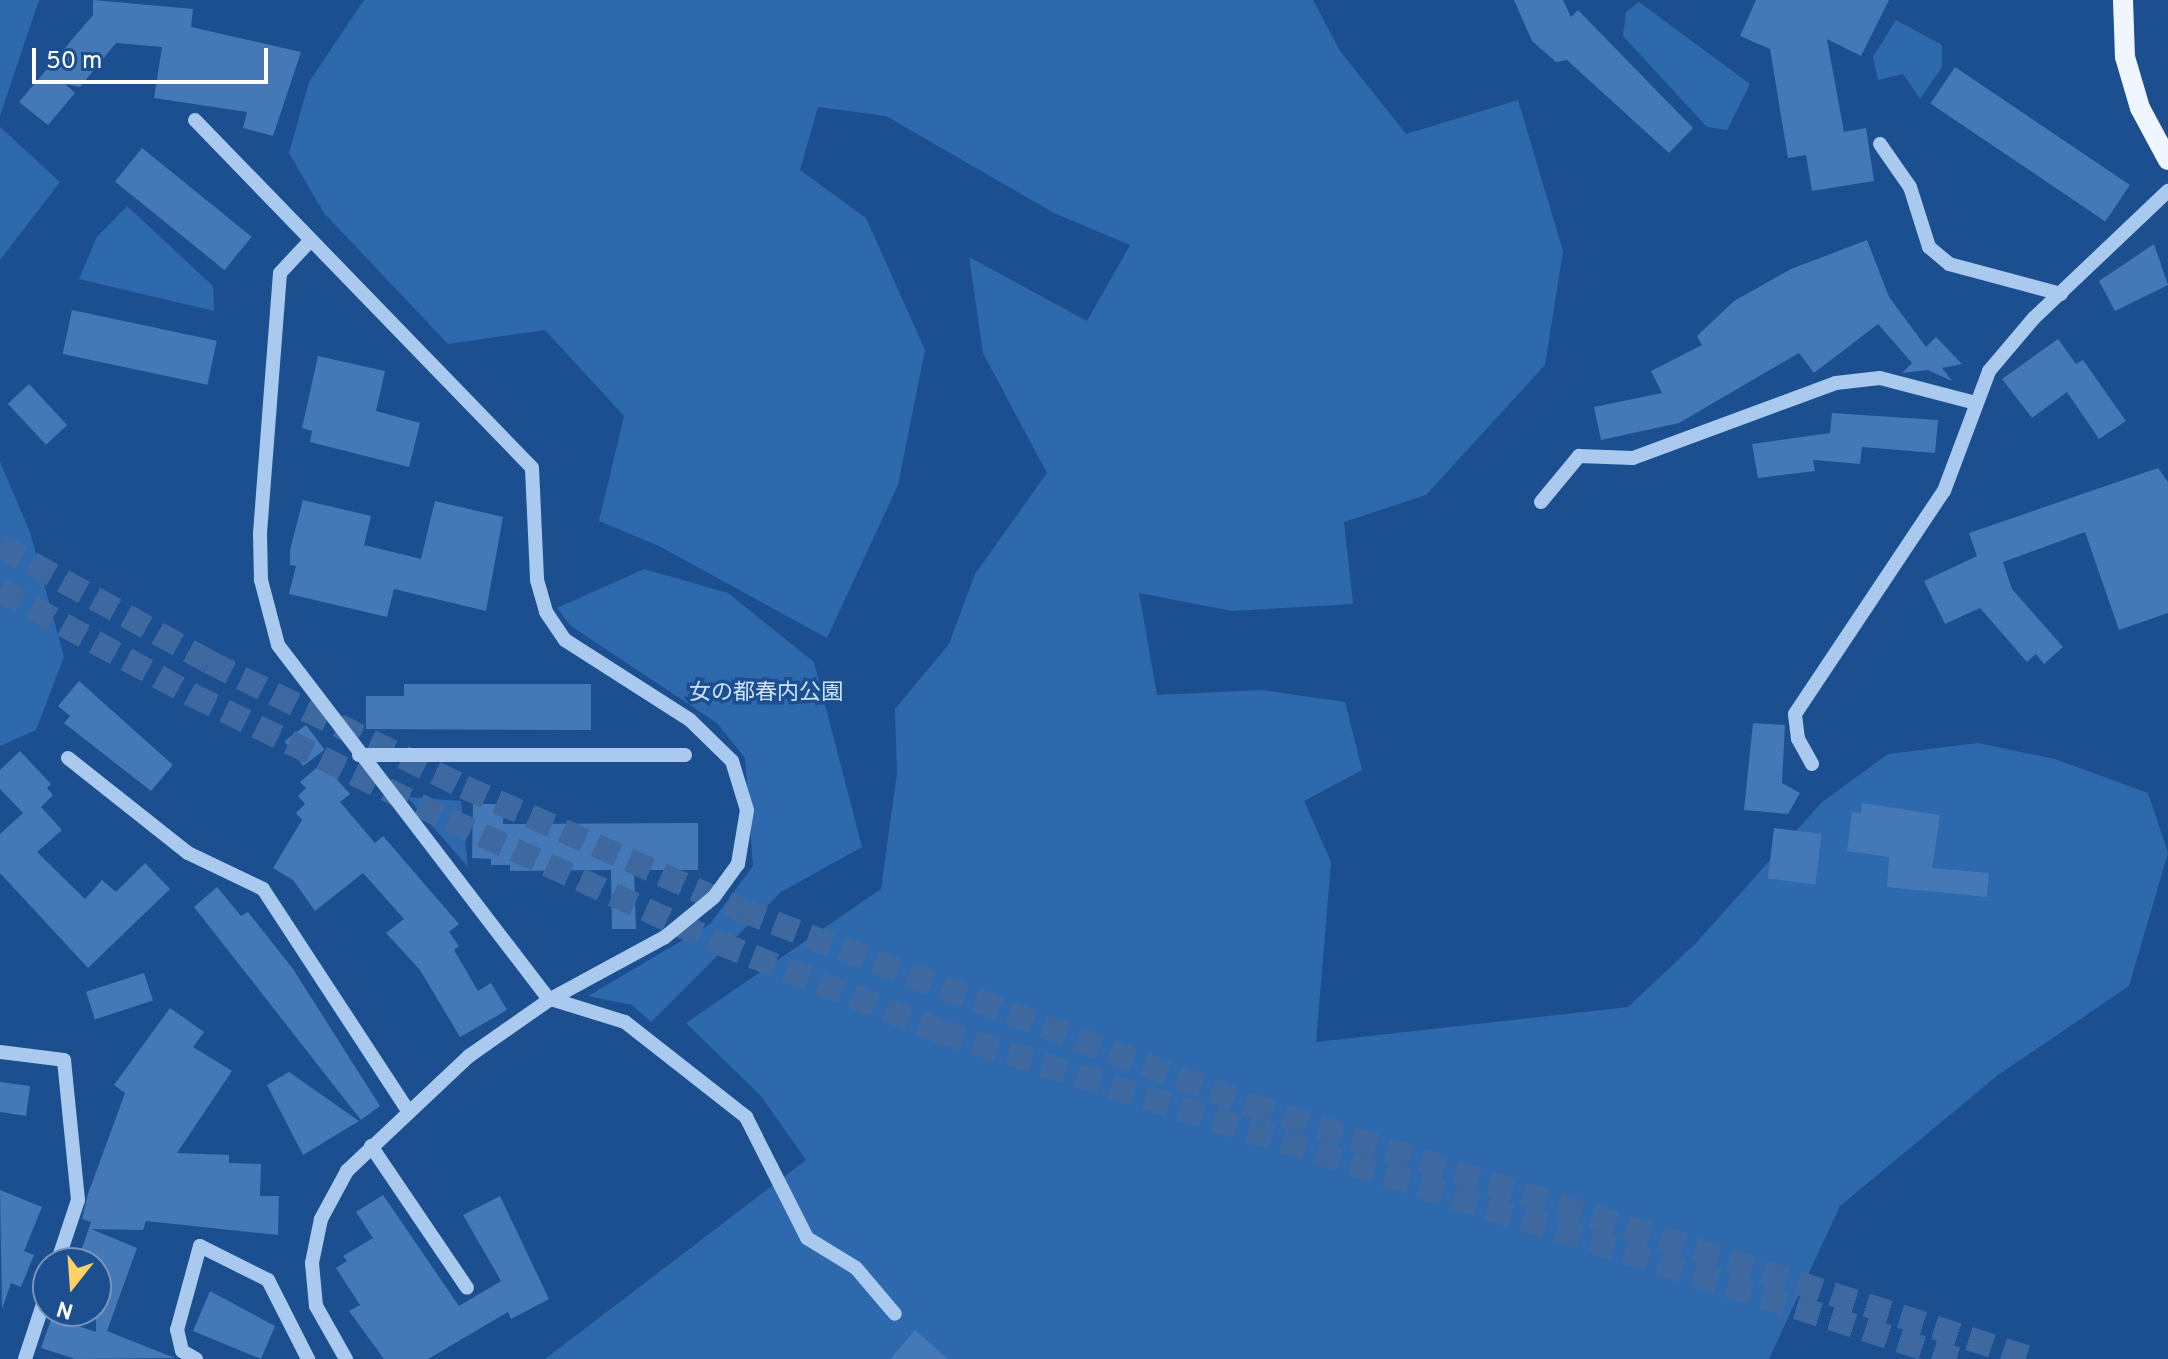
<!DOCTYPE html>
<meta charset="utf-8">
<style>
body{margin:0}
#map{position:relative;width:2168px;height:1359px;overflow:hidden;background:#1b4f8f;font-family:Overpass,"Noto Sans JP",sans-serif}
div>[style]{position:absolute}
.green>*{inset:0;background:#2e69ad}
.building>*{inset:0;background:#4478b7;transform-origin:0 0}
.highway-tunnel>*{height:24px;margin-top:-12px;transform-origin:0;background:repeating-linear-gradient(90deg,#3d69a0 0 24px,transparent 0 36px)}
.minor>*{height:14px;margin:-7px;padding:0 7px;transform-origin:7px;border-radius:7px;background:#a9c9ee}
.major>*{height:20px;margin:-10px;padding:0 10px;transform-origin:10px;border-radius:10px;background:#f0f6ff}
span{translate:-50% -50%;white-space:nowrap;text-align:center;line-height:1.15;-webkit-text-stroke:7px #1b4f8f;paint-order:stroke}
.park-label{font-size:22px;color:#cfe3fa}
.north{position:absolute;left:32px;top:1247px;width:80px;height:80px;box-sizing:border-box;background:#1b4f8f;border:2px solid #7695bc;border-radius:50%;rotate:197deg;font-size:22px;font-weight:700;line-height:32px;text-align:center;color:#fff}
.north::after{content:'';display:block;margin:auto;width:28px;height:36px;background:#ffd166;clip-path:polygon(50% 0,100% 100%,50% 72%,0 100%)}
.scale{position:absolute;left:32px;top:48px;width:236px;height:36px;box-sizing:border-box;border:4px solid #fff;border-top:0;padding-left:10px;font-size:24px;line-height:28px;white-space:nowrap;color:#fff;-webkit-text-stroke:6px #1b4f8f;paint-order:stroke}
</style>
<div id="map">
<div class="green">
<i style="clip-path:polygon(0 0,39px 0,0 116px)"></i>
<i style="clip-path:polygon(364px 0,1313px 0,1340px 51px,1406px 134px,1518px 100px,1563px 251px,1545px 365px,1426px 495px,1344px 522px,1353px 604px,1232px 611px,1139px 593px,1157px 695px,1261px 690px,1345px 702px,1362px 770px,1304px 801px,1331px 862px,1316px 1042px,1628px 1007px,1696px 943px,1822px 802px,1888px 754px,1978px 743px,2055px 759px,2148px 793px,2168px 853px,2129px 986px,1998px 1075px,1840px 1206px,1769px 1359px,545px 1359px,806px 1160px,761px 1096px,686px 1023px,881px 889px,897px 773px,895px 709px,949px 644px,975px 574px,1047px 473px,983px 353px,969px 257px,1087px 321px,1130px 245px,1054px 213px,886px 116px,818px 107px,800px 170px,866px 218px,925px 350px,898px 485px,827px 638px,659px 546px,599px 521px,624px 416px,545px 330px,448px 344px,324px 213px,289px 153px,309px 82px)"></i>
<i style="clip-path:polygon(1639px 2px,1750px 84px,1727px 130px,1707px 127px,1623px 36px,1626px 12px)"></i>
<i style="clip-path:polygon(1896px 20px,1942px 45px,1942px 67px,1920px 99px,1903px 74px,1878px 80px,1873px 57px)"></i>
<i style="clip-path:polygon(0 127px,60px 182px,0 260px)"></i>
<i style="clip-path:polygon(127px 206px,213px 286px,214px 311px,79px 279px,97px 237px)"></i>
<i style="clip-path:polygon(0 462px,30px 532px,64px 657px,36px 730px,0 746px)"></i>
<i style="clip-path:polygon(644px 569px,728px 593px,814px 662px,862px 847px,781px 892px,651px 1022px,632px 1005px,588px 996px,710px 924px,753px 866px,745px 758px,717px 723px,571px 626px,557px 608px)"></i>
<i style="clip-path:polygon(407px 797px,461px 801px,468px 867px)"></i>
</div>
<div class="building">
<i style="clip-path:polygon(93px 0,193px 9px,191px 27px,301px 52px,273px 136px,243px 128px,247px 112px,154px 98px,162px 47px,116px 43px,80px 87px,65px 84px,75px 93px,48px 125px,19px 102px,93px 15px)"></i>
<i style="clip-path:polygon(1514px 0,1563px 0,1571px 17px,1578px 10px,1693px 128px,1669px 153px,1567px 60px,1556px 62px,1532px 41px)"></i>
<i style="clip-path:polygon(1756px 0,1889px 0,1861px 56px,1827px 39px,1844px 132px,1866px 128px,1874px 181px,1812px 191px,1806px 155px,1788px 158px,1770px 49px,1740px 36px)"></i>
<i style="left:1955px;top:67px;width:211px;height:44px;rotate:34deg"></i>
<i style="left:142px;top:148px;width:141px;height:43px;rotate:39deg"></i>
<i style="clip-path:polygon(1867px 240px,1889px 297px,1926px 347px,1936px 337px,1962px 364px,1942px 368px,1952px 381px,1928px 370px,1902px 373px,1912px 363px,1878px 324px,1814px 373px,1799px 353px,1679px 423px,1601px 440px,1594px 407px,1662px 393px,1651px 371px,1702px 345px,1697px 336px,1734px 301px,1791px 269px)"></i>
<i style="clip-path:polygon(2154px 244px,2168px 285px,2115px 311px,2099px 281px)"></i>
<i style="left:72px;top:310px;width:148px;height:45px;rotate:12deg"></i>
<i style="clip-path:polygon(2058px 339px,2076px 364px,2083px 360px,2126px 421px,2099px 439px,2067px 392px,2032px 418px,2002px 379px)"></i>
<i style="clip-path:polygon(318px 356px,385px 371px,376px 411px,420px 423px,409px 467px,310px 442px,312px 431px,302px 428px)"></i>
<i style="left:29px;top:384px;width:56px;height:29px;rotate:47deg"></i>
<i style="clip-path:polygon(1832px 413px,1938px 420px,1935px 453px,1862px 447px,1860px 464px,1813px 460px,1815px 471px,1758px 478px,1752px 444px,1830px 433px)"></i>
<i style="clip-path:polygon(2158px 468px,2168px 482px,2168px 613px,2119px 630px,2085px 532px,2003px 562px,2012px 589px,2063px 647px,2044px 664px,2036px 654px,2027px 662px,1980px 608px,1945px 624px,1924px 581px,1977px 556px,1969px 533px)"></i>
<i style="clip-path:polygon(303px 500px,371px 516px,364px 545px,421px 559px,435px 501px,503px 517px,486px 611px,394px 589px,387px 617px,289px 594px,296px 566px,290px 565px,290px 550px)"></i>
<i style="clip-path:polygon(79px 681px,173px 765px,151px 791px,64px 723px,70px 716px,58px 706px)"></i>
<i style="clip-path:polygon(404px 684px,591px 684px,591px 730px,366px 729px,366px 696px,404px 696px)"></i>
<i style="clip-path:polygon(1753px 723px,1785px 725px,1782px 783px,1800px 793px,1788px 814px,1744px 810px)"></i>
<i style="left:306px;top:725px;width:31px;height:27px;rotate:53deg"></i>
<i style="clip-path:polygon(20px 751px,51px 784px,47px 788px,53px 795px,41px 807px,62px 830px,37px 852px,85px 899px,102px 880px,116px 892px,145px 863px,170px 889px,88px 968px,0 873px,0 834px,23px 813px,0 789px,0 770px)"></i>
<i style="clip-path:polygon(322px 763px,350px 794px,340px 802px,375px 843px,383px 836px,459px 924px,449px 932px,459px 946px,454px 950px,478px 991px,491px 983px,507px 1010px,460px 1037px,420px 970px,386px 933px,404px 919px,363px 873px,315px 911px,293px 880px,273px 868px,302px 820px,296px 813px,305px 804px,298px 796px,306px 788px,300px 782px)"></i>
<i style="clip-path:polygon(1862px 803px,1940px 815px,1932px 868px,1989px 873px,1987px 897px,1887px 887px,1889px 857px,1847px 851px,1852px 812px,1861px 813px)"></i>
<i style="clip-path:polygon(473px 804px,504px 804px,503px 824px,698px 823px,698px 870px,634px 870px,636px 929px,612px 929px,611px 870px,510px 871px,510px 865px,491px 865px,491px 859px,472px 858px)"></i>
<i style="left:1774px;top:828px;width:48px;height:51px;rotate:7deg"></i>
<i style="clip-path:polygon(217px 887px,241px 916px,248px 912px,293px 969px,380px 1106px,361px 1120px,194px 907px)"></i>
<i style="left:144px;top:973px;width:29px;height:61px;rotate:72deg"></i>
<i style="clip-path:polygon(170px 1008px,204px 1032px,193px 1047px,232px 1071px,177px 1153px,229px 1155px,229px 1163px,261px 1164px,260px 1196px,279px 1196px,278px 1235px,146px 1221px,143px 1230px,91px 1229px,137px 1248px,107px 1331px,175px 1358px,75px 1359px,41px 1348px,52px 1317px,96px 1332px,96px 1263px,77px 1263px,91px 1222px,82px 1219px,88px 1194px,125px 1093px,114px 1085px)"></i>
<i style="clip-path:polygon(289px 1072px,359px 1121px,303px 1155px,267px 1085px)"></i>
<i style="clip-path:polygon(0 1082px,30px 1086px,26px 1116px,0 1112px)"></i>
<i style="clip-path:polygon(0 1190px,42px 1207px,24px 1251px,34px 1255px,21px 1287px,11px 1283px,2px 1309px)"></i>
<i style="clip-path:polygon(383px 1195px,459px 1306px,501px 1281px,463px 1215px,500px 1196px,549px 1299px,511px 1319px,508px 1312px,428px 1359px,384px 1359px,349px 1311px,360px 1305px,336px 1268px,347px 1261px,343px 1256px,373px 1238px,356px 1212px)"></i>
<i style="clip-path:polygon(210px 1291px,275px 1326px,261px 1359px,193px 1331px)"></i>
<i style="clip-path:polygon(915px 1330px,948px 1359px,890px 1359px)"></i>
</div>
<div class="highway-tunnel">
<i style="left:0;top:546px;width:239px;rotate:29deg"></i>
<i style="left:209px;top:662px;width:284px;rotate:26.1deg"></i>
<i style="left:464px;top:787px;width:303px;rotate:23.9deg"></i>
<i style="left:741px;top:910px;width:545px;rotate:20.96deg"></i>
<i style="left:1250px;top:1105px;width:822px;rotate:17.99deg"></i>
<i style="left:0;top:590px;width:219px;rotate:28.7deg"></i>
<i style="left:192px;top:695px;width:286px;rotate:25.9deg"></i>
<i style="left:449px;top:820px;width:297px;rotate:24.5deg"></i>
<i style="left:719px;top:943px;width:238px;rotate:21.7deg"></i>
<i style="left:940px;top:1031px;width:1069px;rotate:17.88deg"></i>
</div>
<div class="minor">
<i style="left:195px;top:120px;width:484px;rotate:45.9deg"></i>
<i style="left:532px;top:468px;width:112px;rotate:87.4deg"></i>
<i style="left:537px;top:580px;width:33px;rotate:74deg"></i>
<i style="left:546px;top:612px;width:34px;rotate:56deg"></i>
<i style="left:565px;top:640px;width:148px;rotate:32.6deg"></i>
<i style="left:690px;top:720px;width:59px;rotate:44.3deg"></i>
<i style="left:732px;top:761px;width:51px;rotate:73deg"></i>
<i style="left:747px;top:810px;width:55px;rotate:99.5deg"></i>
<i style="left:738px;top:864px;width:41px;rotate:126deg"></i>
<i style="left:714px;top:897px;width:63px;rotate:140.8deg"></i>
<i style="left:665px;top:937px;width:132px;rotate:151.5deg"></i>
<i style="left:549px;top:1000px;width:98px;rotate:145deg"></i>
<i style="left:469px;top:1056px;width:168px;rotate:136.7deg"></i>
<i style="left:347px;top:1171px;width:55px;rotate:118.4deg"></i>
<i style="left:321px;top:1219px;width:45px;rotate:101.6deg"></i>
<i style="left:312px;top:1263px;width:43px;rotate:84.7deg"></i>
<i style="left:316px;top:1306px;width:61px;rotate:60.5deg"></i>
<i style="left:1880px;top:144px;width:52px;rotate:55.1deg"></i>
<i style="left:1910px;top:187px;width:63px;rotate:72.4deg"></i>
<i style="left:1929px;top:247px;width:26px;rotate:40deg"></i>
<i style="left:1949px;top:264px;width:116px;rotate:15deg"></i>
<i style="left:309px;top:242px;width:42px;rotate:133.1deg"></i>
<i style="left:280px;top:273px;width:261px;rotate:94.4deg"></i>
<i style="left:260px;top:533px;width:47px;rotate:88.8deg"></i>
<i style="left:261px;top:580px;width:67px;rotate:75.3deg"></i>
<i style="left:278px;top:645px;width:447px;rotate:52.6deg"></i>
<i style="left:1541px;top:502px;width:60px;rotate:-50.4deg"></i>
<i style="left:1579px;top:456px;width:54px;rotate:2.1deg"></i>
<i style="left:1633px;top:458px;width:216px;rotate:-20.3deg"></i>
<i style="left:1836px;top:383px;width:44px;rotate:-6.5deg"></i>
<i style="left:1880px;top:378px;width:99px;rotate:14.6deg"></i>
<i style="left:359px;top:755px;width:326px"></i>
<i style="left:68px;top:758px;width:153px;rotate:38.4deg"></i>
<i style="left:188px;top:853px;width:83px;rotate:25.6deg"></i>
<i style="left:263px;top:889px;width:263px;rotate:56.8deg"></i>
<i style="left:1812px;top:764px;width:29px;rotate:-119deg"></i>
<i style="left:1798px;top:739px;width:25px;rotate:-97deg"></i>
<i style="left:1795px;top:714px;width:268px;rotate:-56.3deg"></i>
<i style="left:1944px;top:491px;width:128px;rotate:-69.4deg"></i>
<i style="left:1989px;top:371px;width:70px;rotate:-49.7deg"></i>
<i style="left:2034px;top:318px;width:185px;rotate:-43.5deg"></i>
<i style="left:551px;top:999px;width:77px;rotate:17.3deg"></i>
<i style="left:625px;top:1022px;width:154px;rotate:38.1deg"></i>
<i style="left:746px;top:1117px;width:136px;rotate:63.2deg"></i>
<i style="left:807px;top:1238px;width:57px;rotate:31.5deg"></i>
<i style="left:856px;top:1268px;width:60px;rotate:49.7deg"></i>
<i style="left:0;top:1052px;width:64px;rotate:7.1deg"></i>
<i style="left:64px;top:1060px;width:141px;rotate:84.3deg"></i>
<i style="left:78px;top:1200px;width:66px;rotate:108.4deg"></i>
<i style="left:371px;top:1146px;width:171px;rotate:55.9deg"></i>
<i style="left:25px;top:1359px;width:74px;rotate:-71.8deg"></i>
<i style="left:196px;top:1359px;width:16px;rotate:-150deg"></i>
<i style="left:182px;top:1351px;width:22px;rotate:-103deg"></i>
<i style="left:177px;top:1330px;width:87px;rotate:-74.7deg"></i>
<i style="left:200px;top:1246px;width:76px;rotate:26.6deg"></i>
<i style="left:268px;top:1280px;width:89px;rotate:63.1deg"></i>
</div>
<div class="major">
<i style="left:2123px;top:0;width:57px;rotate:88deg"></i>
<i style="left:2125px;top:57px;width:53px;rotate:73.6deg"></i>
<i style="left:2140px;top:108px;width:59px;rotate:61.7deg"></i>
</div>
<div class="park-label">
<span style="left:766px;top:694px">女の都春内公園</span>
</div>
<div class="north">N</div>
<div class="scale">50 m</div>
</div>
